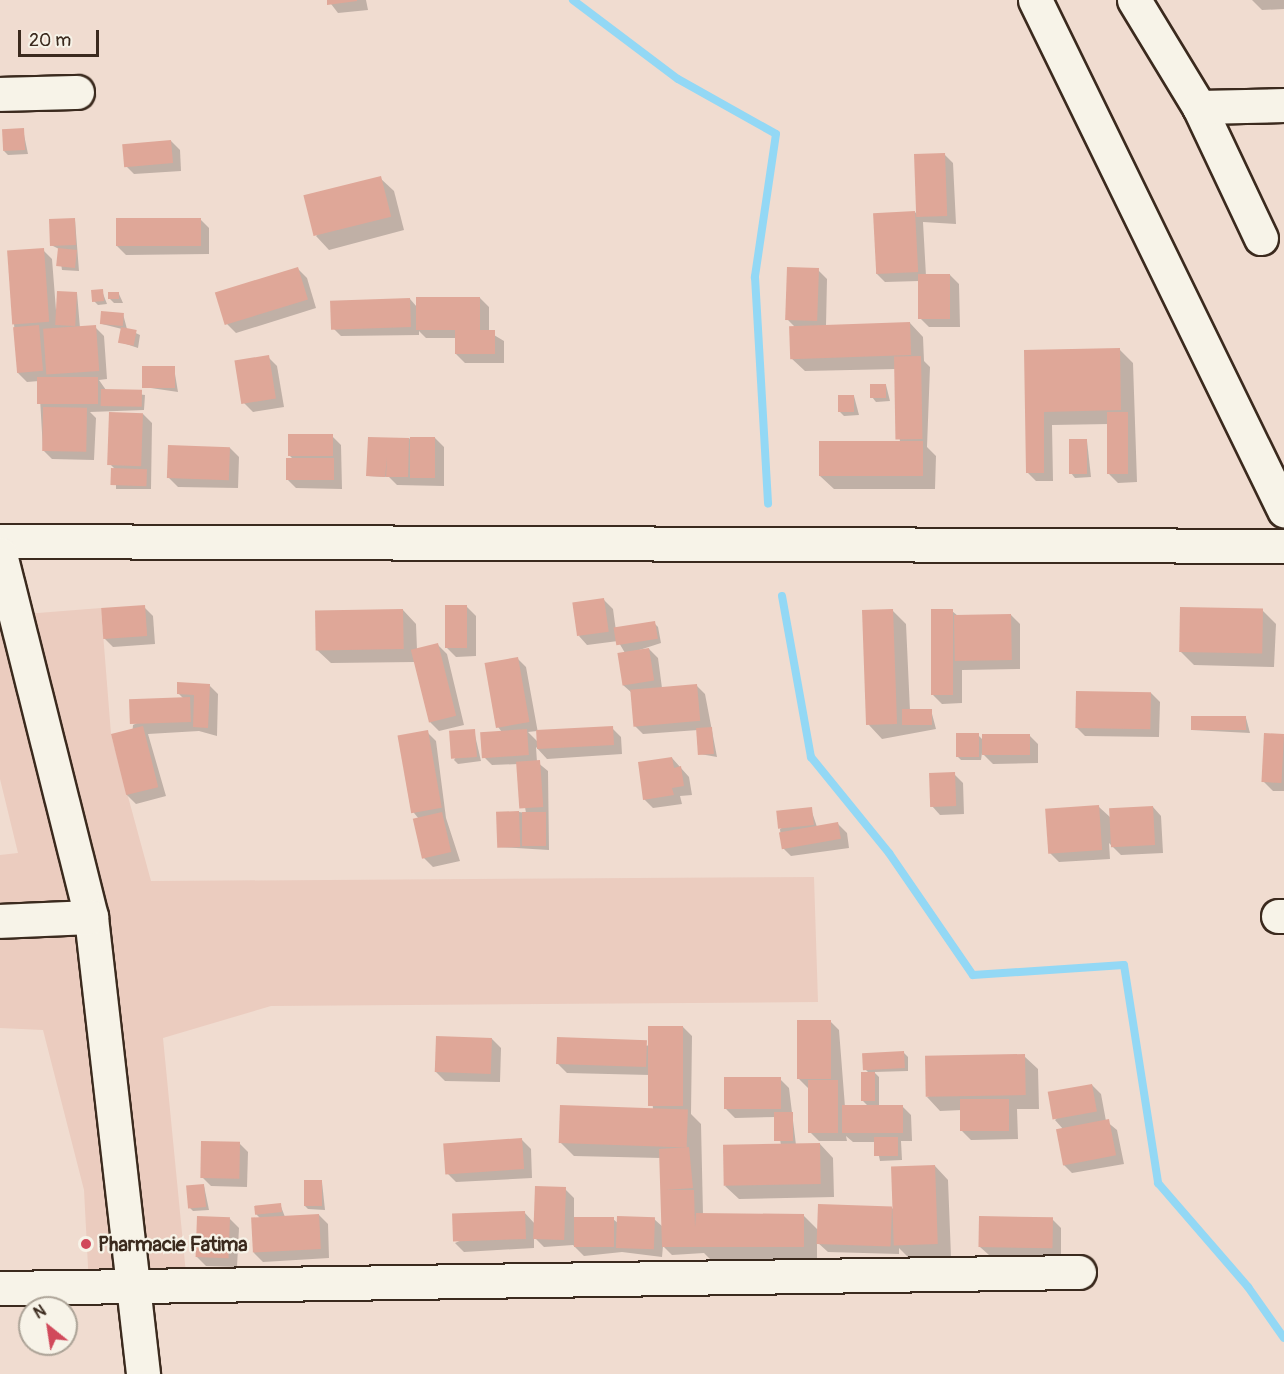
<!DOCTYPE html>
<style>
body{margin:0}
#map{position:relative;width:1284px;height:1374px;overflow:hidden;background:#f0dcd0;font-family:Pangolin,sans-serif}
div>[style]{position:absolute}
.built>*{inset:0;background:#ebccbf}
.shadow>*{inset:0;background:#0003}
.stream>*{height:8px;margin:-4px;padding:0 4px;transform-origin:4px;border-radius:4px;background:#93d8f5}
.building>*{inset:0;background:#dfa798;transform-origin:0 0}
.roads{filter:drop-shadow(2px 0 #3b2a1e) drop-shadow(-2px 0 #3b2a1e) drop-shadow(0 2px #3b2a1e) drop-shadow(0 -2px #3b2a1e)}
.minor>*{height:33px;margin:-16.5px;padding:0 16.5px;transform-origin:16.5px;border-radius:16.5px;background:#f7f3e8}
.dots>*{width:16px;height:16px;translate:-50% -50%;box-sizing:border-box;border:3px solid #f7f3e8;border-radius:50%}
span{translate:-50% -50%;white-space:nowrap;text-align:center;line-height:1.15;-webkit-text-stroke:4.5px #f7f3e8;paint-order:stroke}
.poi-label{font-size:20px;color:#3b2a1e;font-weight:700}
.left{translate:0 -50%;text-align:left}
.north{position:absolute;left:18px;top:1296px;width:60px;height:60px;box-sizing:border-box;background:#f7f3e8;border:2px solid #aca397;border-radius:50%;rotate:330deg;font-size:16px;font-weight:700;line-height:24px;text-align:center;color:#3b2a1e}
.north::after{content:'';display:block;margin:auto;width:21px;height:27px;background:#d1495b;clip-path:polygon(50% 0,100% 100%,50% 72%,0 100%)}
.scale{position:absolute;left:18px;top:30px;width:81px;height:27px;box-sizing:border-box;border:3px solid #3b2a1e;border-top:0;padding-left:8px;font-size:18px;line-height:21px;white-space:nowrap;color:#3b2a1e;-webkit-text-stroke:4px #f7f3e8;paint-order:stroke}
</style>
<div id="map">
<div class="built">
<i style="clip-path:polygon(101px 608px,111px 734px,151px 881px,814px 877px,818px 1002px,271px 1006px,163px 1038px,187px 1284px,89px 1286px,84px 1190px,43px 1030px,0 1028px,0 855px,18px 853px,0 779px,0 616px)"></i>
</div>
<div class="shadow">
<i style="clip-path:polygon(328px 0,366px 0,368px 10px,338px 13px)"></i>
<i style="clip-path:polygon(1252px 0,1284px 0,1284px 9px,1262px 10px)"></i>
<i style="clip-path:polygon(23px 130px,28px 154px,8px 155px,4px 151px)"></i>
<i style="clip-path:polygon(171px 141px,180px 150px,181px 171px,134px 174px,125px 165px)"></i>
<i style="clip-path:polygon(944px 154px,953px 163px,956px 224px,923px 222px,926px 276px,950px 275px,959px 284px,960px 327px,929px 327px,920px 318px,919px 281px,885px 282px,876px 273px,915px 212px,919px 217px)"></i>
<i style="clip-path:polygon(380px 178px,394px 191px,404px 230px,329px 250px,316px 236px)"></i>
<i style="clip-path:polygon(200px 219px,209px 228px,209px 254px,126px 255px,117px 246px)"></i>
<i style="clip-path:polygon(75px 220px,79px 271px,62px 270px,59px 249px,51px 245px)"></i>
<i style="clip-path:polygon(43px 250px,52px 259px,56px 310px,77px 293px,80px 328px,95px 327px,104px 336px,107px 379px,99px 380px,106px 390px,145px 395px,144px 410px,90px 412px,96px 418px,94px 460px,52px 459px,43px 450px,39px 381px,27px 382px,18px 373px,14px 324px)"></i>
<i style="clip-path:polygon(298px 269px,307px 278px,316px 308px,236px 333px,227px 324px)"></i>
<i style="clip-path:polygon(818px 270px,827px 279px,826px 326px,910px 323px,923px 337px,924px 361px,930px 367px,927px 447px,936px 456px,935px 489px,834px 489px,820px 476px,900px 443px,896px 369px,805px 371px,791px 358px,794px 326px,788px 320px)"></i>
<i style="clip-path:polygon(102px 291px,107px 304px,98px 305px,94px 301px)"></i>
<i style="clip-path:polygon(119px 294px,123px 303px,114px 303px,110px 299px)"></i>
<i style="clip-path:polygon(480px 298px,489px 307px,489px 332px,504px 341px,504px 363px,465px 363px,456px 354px,456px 338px,426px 338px,419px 331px,419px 335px,341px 336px,332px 327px,410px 299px,417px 307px)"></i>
<i style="clip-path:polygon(123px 314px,127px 329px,140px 335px,138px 348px,120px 342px,122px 329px,102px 324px)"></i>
<i style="clip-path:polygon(1120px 350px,1133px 363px,1137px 482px,1118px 483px,1109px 474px,1109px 424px,1052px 425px,1053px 481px,1036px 481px,1027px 472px,1026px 351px)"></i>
<i style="clip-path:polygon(268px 357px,277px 366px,284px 407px,253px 412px,244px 403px)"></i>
<i style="clip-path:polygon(174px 368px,178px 392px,144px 387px)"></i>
<i style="clip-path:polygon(886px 385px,890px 401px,876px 402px,872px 397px)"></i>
<i style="clip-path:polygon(854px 396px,859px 415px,844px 416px,840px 412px)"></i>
<i style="clip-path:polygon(143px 414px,152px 423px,151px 489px,116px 489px,116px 470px,110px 464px)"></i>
<i style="clip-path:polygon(332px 436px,341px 445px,342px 489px,296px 488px,287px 479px,293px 459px,289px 455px)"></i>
<i style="clip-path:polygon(435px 438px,444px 447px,444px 486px,397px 485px,389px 477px,368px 476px,387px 439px)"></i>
<i style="clip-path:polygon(1087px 441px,1091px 477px,1075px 478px,1071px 473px)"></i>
<i style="clip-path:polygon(230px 448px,239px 457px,238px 488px,178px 487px,169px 478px)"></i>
<i style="clip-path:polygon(604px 600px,613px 609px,616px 631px,654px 623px,658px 627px,661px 643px,633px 652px,649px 649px,658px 658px,662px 688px,696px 685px,705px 694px,717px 757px,700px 754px,698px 730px,643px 734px,634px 725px,632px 693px,623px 685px,625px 653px,618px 641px,587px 645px,579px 636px)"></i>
<i style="clip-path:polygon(144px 607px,153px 616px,155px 644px,113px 647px,104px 638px)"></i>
<i style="clip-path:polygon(467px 607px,476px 616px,476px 656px,456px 657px,447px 648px)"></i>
<i style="clip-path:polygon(403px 610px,416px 624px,417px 650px,438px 645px,447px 654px,464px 725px,439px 731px,430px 722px,415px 662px,331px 663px,317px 650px)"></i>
<i style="clip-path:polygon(892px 610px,906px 624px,910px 711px,931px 710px,936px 729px,882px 739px,869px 725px)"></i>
<i style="clip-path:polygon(1262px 610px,1276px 624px,1274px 667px,1194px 665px,1180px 651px)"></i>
<i style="clip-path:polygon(952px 611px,958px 616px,1011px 615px,1020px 624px,1020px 669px,962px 670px,962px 703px,942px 704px,933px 695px)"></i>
<i style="clip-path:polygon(evenodd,517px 658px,526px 667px,538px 733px,612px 728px,621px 737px,622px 754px,547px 759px,536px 747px,537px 762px,548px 771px,549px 850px,499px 847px,519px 812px,526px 813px,518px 764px,492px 765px,483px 756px,502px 732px,498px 727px,517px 658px,537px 731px,538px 742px,528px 732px,537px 731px)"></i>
<i style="clip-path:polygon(209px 685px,218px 694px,217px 736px,199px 731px,148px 734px,166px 796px,136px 804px,127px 795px,133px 725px,184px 699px,179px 694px)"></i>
<i style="clip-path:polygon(1151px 693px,1160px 702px,1159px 737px,1085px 736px,1076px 727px)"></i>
<i style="clip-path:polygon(1246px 718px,1250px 733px,1192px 730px)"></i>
<i style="clip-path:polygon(474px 731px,481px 761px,458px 764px,454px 760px)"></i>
<i style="clip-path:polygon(427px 732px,436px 741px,446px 818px,460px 861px,433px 867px,424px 858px,419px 819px,414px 813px)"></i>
<i style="clip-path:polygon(978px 735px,984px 741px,1029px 735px,1038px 744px,1038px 763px,993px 764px,982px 753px,981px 760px,961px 760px,957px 756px)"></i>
<i style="clip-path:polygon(1284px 735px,1284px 791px,1273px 791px,1264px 782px)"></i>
<i style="clip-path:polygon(672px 758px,689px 777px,692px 795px,680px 796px,682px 804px,653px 808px,644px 799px)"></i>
<i style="clip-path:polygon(954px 774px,963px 783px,964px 814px,940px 815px,932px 806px)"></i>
<i style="clip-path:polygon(1099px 807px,1111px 818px,1153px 807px,1161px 816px,1163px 853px,1121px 855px,1109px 843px,1110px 859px,1059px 862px,1050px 853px)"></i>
<i style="clip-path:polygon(811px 809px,817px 827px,838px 824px,847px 833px,849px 848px,791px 856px,782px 847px,780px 829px)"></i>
<i style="clip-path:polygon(830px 1021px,839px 1030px,845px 1107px,869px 1107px,863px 1101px,869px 1073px,864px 1068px,904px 1053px,908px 1057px,908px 1071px,874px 1072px,879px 1077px,879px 1107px,902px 1106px,911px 1115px,912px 1141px,901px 1141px,902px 1160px,880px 1161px,876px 1142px,853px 1142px,846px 1136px,847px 1141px,819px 1141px,810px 1132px,808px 1088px,799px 1079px)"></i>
<i style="clip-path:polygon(683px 1027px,692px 1036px,691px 1114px,701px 1124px,703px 1215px,803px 1215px,819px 1231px,891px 1207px,895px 1211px,935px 1166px,948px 1180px,951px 1257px,910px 1259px,899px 1248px,899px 1254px,828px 1252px,817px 1242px,817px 1260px,711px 1260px,704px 1253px,672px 1255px,663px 1246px,662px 1257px,622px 1252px,584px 1256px,573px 1245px,544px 1247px,534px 1237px,534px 1248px,464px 1252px,455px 1243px,524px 1212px,535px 1224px,565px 1189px,574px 1198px,574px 1219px,613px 1219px,619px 1224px,654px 1219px,663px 1227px,661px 1158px,574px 1156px,560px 1142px,653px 1109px,650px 1075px,567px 1073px,558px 1064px,650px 1045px)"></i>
<i style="clip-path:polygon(492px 1039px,501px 1048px,500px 1082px,445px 1081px,436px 1072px)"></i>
<i style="clip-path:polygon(1024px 1056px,1038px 1069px,1039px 1109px,1017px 1109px,1018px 1139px,971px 1140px,962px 1131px,962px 1110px,940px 1111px,927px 1097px)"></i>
<i style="clip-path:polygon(780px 1079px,789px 1088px,796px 1145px,820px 1144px,833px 1158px,834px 1197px,739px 1199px,725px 1186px,781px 1145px,776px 1117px,735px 1118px,726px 1109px)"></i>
<i style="clip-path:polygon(1092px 1085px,1101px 1094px,1106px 1121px,1117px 1130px,1124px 1164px,1072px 1173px,1063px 1164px,1063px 1129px,1055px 1120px)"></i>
<i style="clip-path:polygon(522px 1140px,531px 1149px,532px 1178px,456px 1182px,447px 1173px)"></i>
<i style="clip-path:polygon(239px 1143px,248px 1152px,247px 1187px,211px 1186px,202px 1177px)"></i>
<i style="clip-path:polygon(322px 1182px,325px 1210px,308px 1209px,304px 1205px)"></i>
<i style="clip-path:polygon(204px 1186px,209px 1210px,193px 1211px,189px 1207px)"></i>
<i style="clip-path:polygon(280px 1204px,285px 1217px,319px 1215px,328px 1224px,329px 1258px,263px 1262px,254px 1253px,261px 1219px,256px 1214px)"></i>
<i style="clip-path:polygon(230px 1219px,239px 1228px,237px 1267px,206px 1266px,197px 1257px)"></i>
<i style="clip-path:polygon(1052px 1219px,1061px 1228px,1061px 1256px,989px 1255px,980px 1247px)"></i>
</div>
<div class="stream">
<i style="left:573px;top:0;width:131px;rotate:37deg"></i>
<i style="left:678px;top:79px;width:112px;rotate:29.3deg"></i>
<i style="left:776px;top:134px;width:145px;rotate:98.4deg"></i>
<i style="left:755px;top:277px;width:227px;rotate:86.7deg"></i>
<i style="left:782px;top:596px;width:164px;rotate:79.8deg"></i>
<i style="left:811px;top:757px;width:124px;rotate:50.9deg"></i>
<i style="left:889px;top:853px;width:148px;rotate:55.5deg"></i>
<i style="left:973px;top:975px;width:151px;rotate:-3.8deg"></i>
<i style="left:1124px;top:965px;width:221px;rotate:81.1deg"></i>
<i style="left:1158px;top:1183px;width:138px;rotate:49.1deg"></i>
<i style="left:1248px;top:1287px;width:62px;rotate:54.8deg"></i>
</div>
<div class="building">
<i style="clip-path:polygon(327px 0,357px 0,357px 1px,327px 5px)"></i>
<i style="left:24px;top:128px;width:22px;height:22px;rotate:87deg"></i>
<i style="left:171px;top:140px;width:23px;height:49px;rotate:85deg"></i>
<i style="left:945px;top:153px;width:63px;height:31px;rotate:88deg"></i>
<i style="left:381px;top:176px;width:42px;height:80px;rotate:76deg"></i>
<i style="left:915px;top:211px;width:61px;height:42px;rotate:87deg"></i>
<i style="left:75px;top:218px;width:27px;height:26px;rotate:88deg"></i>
<i style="left:201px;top:218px;width:28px;height:85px;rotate:90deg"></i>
<i style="left:44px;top:248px;width:74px;height:37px;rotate:86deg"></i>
<i style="left:58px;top:248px;width:19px;height:18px;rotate:6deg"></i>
<i style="left:298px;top:267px;width:34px;height:87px;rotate:73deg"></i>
<i style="left:787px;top:267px;width:32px;height:53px;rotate:2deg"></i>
<i style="left:918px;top:274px;width:32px;height:45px"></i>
<i style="left:103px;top:289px;width:12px;height:12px;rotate:85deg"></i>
<i style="left:57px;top:291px;width:20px;height:34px;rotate:3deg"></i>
<i style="left:108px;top:292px;width:11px;height:7px"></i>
<i style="left:416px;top:297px;width:64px;height:33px"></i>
<i style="left:410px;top:298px;width:29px;height:80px;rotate:88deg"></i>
<i style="left:101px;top:311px;width:23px;height:13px;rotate:5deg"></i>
<i style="left:910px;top:322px;width:33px;height:121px;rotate:88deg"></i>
<i style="left:39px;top:325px;width:46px;height:26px;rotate:85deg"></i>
<i style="left:96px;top:325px;width:46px;height:53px;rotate:86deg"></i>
<i style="left:121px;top:327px;width:16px;height:16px;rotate:11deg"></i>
<i style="left:455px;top:330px;width:40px;height:24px"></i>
<i style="clip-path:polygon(1120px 348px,1121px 410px,1044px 412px,1044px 473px,1026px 473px,1024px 350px)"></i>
<i style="left:269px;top:355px;width:44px;height:35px;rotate:81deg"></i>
<i style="left:921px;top:356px;width:83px;height:27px;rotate:89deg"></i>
<i style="left:142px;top:366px;width:33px;height:22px"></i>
<i style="left:98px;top:377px;width:27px;height:61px;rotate:90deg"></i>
<i style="left:870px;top:384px;width:16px;height:14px"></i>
<i style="left:101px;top:389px;width:41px;height:17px;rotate:1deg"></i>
<i style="left:838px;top:395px;width:16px;height:17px"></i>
<i style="left:43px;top:407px;width:44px;height:44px;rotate:1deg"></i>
<i style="left:109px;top:412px;width:34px;height:53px;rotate:2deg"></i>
<i style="left:1107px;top:412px;width:21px;height:62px"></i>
<i style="left:288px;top:434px;width:45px;height:22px"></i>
<i style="clip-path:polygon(368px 437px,409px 438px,408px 477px,386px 477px,387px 457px,385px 477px,366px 476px)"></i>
<i style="left:410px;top:437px;width:25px;height:41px"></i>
<i style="left:1069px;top:439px;width:18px;height:35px"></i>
<i style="left:819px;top:441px;width:104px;height:35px"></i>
<i style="left:168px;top:445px;width:62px;height:33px;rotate:2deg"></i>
<i style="left:286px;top:458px;width:48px;height:22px"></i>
<i style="left:111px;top:468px;width:36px;height:17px;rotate:2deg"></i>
<i style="left:604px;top:598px;width:34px;height:32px;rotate:82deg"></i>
<i style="left:145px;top:605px;width:31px;height:44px;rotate:86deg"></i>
<i style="left:445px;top:605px;width:22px;height:43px"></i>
<i style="left:1180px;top:607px;width:83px;height:45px;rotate:1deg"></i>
<i style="left:403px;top:609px;width:40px;height:88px;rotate:89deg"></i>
<i style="left:893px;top:609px;width:115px;height:31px;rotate:88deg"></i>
<i style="left:931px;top:609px;width:22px;height:86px"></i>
<i style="left:1011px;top:614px;width:46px;height:57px;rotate:89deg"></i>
<i style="left:655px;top:621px;width:18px;height:42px;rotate:81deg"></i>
<i style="left:438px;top:643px;width:75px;height:28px;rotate:76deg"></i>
<i style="left:649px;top:648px;width:33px;height:32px;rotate:81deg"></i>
<i style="left:518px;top:657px;width:66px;height:34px;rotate:80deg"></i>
<i style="clip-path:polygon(177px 682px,210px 684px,208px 728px,193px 727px,194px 695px,177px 694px)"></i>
<i style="left:697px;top:684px;width:37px;height:67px;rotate:85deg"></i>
<i style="left:1076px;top:691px;width:75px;height:37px;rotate:1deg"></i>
<i style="left:190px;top:697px;width:25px;height:61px;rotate:88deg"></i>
<i style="left:932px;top:709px;width:16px;height:30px;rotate:90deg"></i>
<i style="left:1246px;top:716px;width:14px;height:55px;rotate:90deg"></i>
<i style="left:143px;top:726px;width:63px;height:33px;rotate:76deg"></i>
<i style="left:613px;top:726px;width:19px;height:77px;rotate:87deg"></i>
<i style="left:712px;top:727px;width:27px;height:16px;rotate:86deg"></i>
<i style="left:475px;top:729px;width:28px;height:26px;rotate:86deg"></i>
<i style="left:527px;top:729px;width:26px;height:47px;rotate:86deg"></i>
<i style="left:428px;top:730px;width:79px;height:31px;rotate:80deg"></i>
<i style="left:956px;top:733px;width:23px;height:24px"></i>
<i style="left:1264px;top:733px;width:20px;height:49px;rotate:3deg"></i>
<i style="left:982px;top:734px;width:48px;height:21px"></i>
<i style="clip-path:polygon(672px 757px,674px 768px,681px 766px,684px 786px,672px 788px,674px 795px,643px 800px,638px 762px)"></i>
<i style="left:540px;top:760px;width:47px;height:24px;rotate:86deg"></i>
<i style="left:955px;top:772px;width:34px;height:26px;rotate:88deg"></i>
<i style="left:1099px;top:805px;width:45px;height:54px;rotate:86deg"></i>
<i style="left:1153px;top:806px;width:39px;height:44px;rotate:87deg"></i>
<i style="left:812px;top:807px;width:18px;height:36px;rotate:84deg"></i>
<i style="left:519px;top:811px;width:36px;height:23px;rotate:88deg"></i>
<i style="left:442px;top:812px;width:41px;height:30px;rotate:77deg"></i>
<i style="left:522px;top:812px;width:24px;height:34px"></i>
<i style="left:838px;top:822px;width:17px;height:60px;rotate:80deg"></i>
<i style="left:797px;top:1020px;width:34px;height:59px"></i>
<i style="left:648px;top:1026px;width:35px;height:80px"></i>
<i style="left:436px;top:1036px;width:56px;height:36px;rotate:2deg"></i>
<i style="left:557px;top:1037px;width:90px;height:27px;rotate:2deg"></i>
<i style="left:904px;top:1051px;width:17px;height:42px;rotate:87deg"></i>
<i style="left:1025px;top:1054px;width:41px;height:100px;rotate:89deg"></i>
<i style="left:861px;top:1072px;width:14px;height:29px"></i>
<i style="left:781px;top:1077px;width:32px;height:57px;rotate:90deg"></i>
<i style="left:808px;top:1080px;width:30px;height:53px"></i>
<i style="left:1092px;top:1084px;width:28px;height:45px;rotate:80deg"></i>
<i style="left:1009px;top:1099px;width:32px;height:49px;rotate:90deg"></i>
<i style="left:560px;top:1105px;width:128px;height:38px;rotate:2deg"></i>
<i style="left:903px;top:1105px;width:28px;height:61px;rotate:90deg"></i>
<i style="left:774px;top:1112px;width:19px;height:29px"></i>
<i style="left:1109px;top:1119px;width:37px;height:54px;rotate:79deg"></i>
<i style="left:898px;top:1137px;width:19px;height:24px;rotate:90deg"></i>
<i style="left:522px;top:1138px;width:31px;height:79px;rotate:86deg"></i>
<i style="left:201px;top:1141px;width:39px;height:37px;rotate:1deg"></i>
<i style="left:820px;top:1143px;width:41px;height:97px;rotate:89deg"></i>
<i style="clip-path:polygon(689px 1147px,693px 1188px,666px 1190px,694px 1190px,695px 1228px,696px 1213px,804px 1214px,804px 1247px,662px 1247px,659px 1149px)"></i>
<i style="left:935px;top:1165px;width:79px;height:44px;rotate:88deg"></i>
<i style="left:304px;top:1180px;width:18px;height:26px"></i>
<i style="left:204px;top:1184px;width:23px;height:18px;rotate:85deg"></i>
<i style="left:535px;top:1186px;width:31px;height:53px;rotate:2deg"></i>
<i style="left:281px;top:1203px;width:9px;height:27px;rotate:84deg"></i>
<i style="left:818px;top:1204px;width:74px;height:40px;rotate:2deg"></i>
<i style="left:525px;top:1211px;width:28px;height:73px;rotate:88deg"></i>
<i style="left:319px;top:1214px;width:35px;height:68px;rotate:87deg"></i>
<i style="left:197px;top:1216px;width:33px;height:41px;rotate:2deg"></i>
<i style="left:617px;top:1216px;width:38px;height:32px;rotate:2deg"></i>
<i style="left:979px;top:1216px;width:74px;height:31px;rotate:1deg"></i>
<i style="left:614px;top:1217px;width:30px;height:40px;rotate:90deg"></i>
</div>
<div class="roads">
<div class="minor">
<i style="left:1035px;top:0;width:568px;rotate:63.98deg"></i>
<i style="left:1134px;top:0;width:125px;rotate:58.7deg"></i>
<i style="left:1199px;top:107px;width:145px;rotate:64.7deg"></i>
<i style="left:0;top:94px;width:77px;rotate:-1.5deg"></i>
<i style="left:1199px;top:107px;width:85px;rotate:-1.3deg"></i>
<i style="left:0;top:541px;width:1284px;rotate:0.22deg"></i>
<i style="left:0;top:554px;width:374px;rotate:75.9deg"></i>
<i style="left:91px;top:917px;width:460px;rotate:83.5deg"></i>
<i style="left:1278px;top:916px;width:6px"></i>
<i style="left:0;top:921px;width:91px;rotate:-2.5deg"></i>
<i style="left:0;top:1288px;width:1079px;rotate:-0.85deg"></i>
</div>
</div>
<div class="dots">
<i style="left:86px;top:1244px;background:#d1495b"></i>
</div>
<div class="poi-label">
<span class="left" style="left:98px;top:1244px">Pharmacie Fatima</span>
</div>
<div class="north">N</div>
<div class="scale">20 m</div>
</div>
